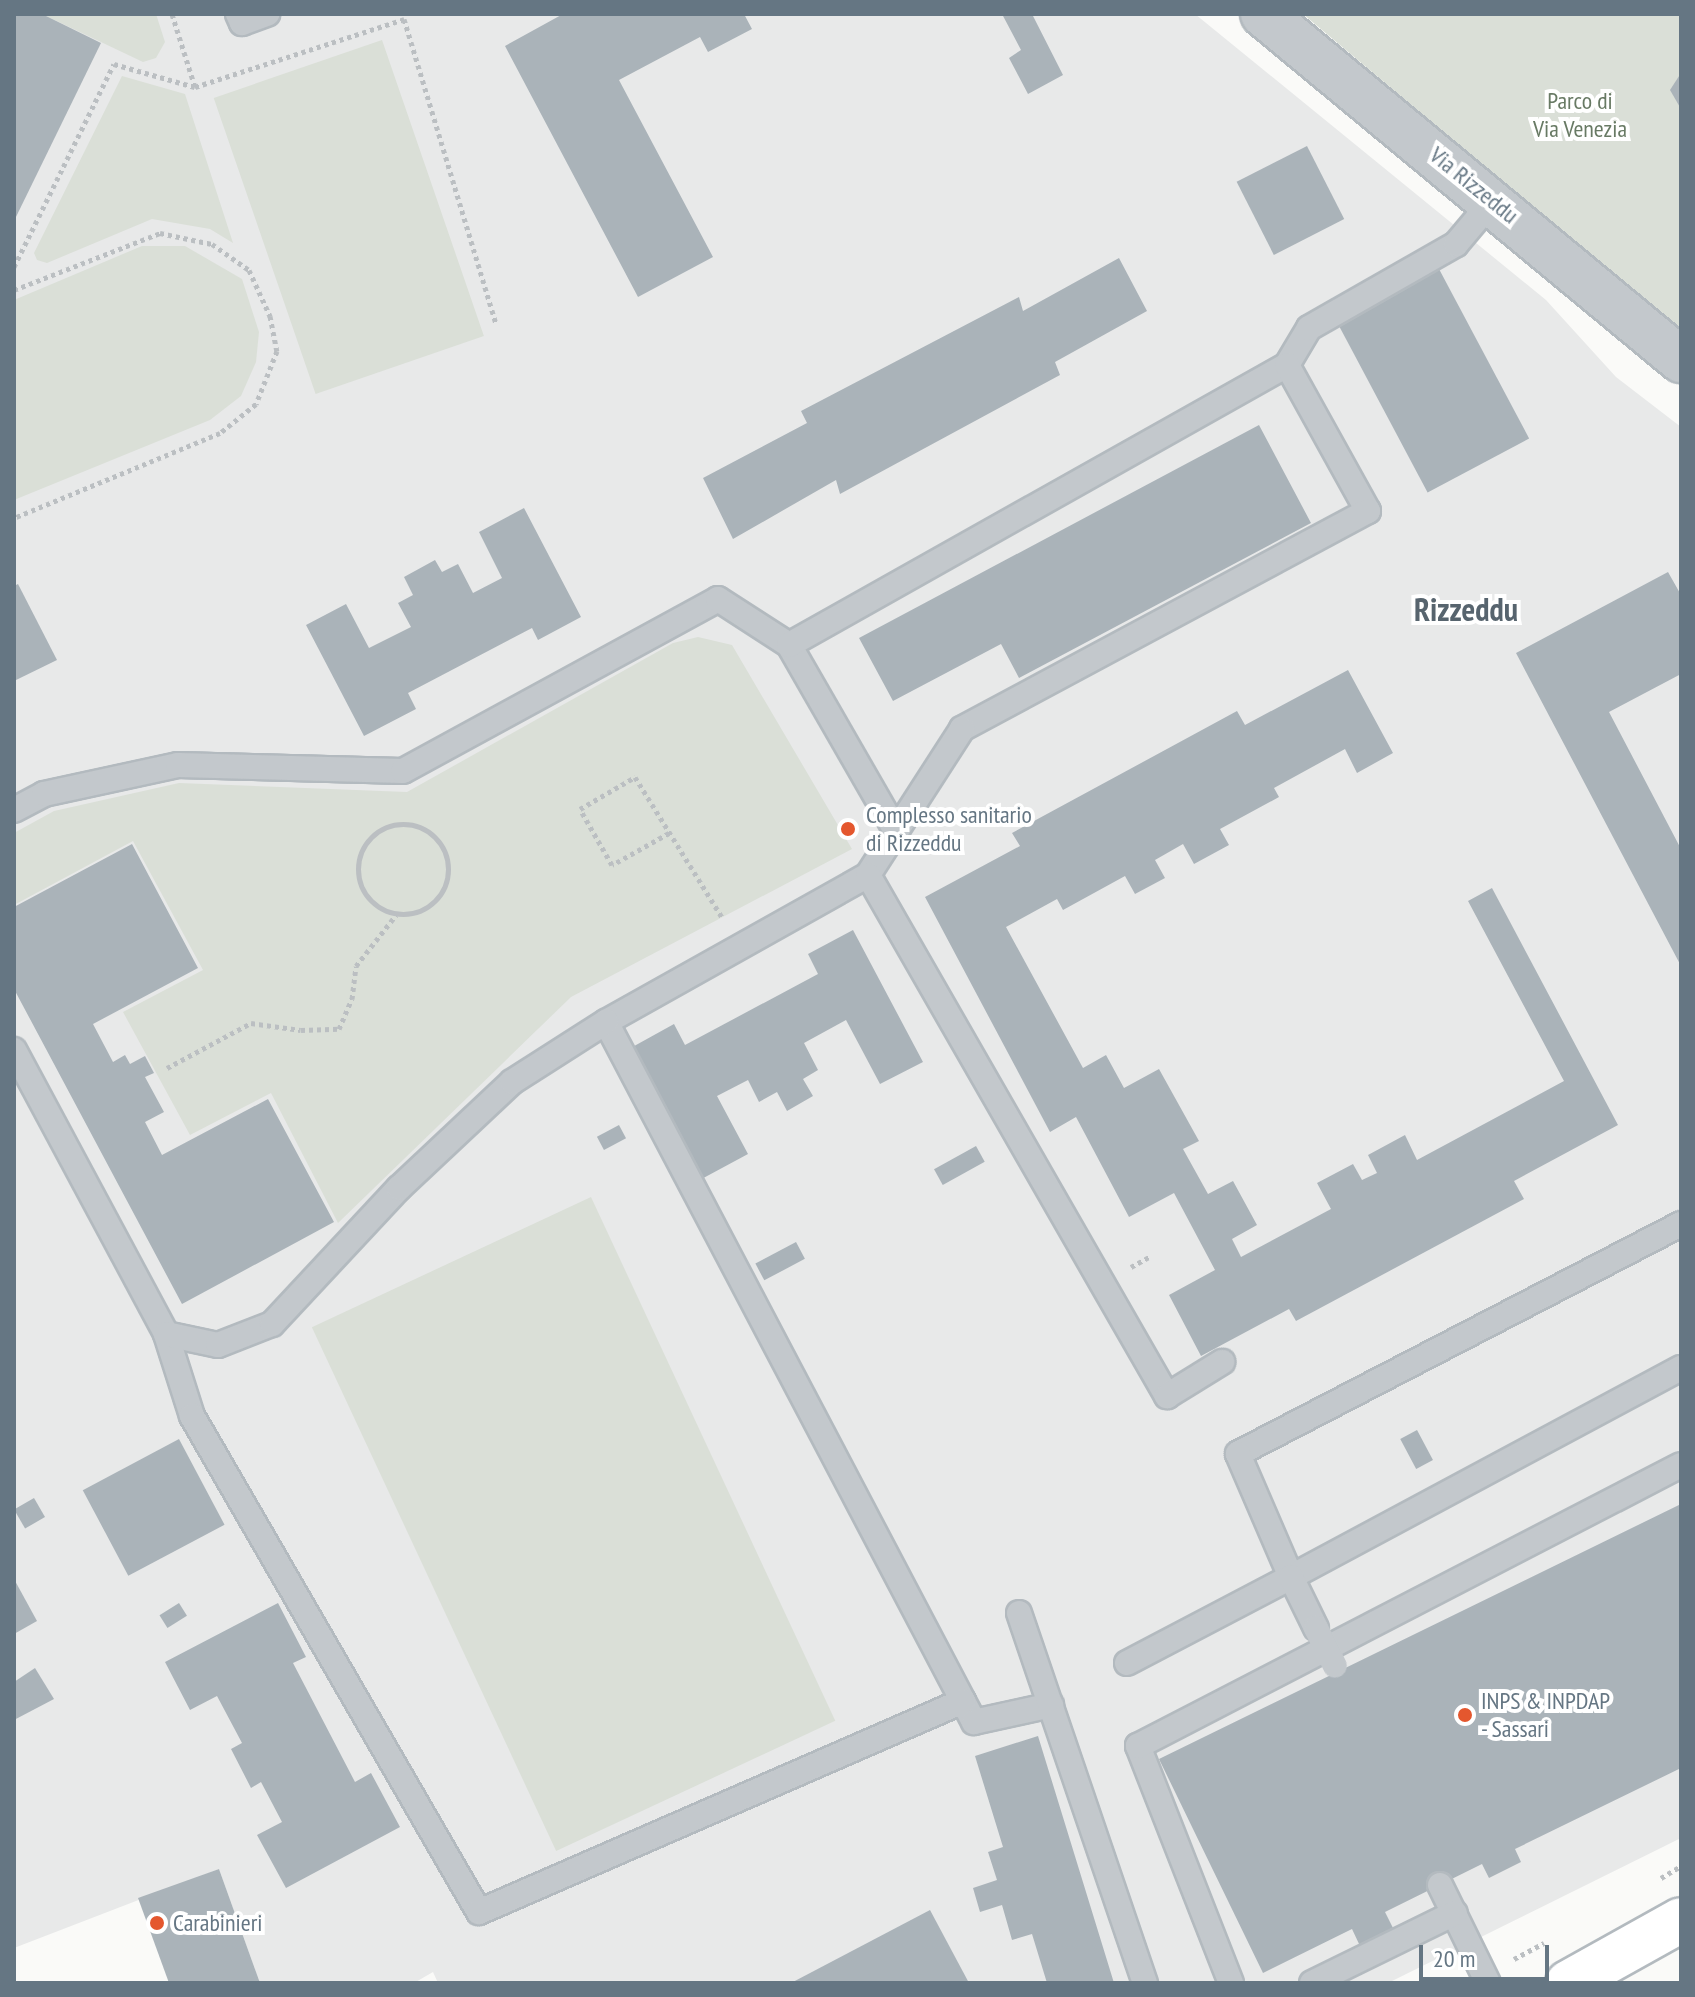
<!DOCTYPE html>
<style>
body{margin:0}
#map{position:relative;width:1695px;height:1997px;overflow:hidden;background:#fafaf8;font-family:"PT Sans Narrow",sans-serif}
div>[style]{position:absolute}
.built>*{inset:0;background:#e8e9e9}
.green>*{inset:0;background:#dadfd7;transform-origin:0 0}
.building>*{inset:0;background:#aab3b9;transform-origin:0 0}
.path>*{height:5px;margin-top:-2.5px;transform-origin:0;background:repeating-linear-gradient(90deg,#bbbfc2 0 4px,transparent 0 8px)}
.path>.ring{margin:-2.5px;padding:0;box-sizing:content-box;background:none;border:5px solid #bbbfc2;border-radius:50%}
.roads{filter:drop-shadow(2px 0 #b3babf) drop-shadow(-2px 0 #b3babf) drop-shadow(0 2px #b3babf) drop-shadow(0 -2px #b3babf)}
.service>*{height:24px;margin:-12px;padding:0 12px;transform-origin:12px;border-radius:12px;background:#c3c8cc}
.minor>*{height:44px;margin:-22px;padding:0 22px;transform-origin:22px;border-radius:22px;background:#c3c8cc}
.secondary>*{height:44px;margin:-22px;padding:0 22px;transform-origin:22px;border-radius:22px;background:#fff}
.service-bridge>*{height:24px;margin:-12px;padding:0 12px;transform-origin:12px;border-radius:12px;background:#c3c8cc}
.dots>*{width:22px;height:22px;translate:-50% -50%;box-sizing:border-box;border:4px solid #fff;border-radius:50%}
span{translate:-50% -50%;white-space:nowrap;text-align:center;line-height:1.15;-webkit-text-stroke:8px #fff;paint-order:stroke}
.park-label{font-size:24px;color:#687a64}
.street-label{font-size:24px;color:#657683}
.poi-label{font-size:24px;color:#657683}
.left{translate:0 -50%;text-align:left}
.district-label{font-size:32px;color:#57646e;font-weight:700}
.frame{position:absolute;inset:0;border:16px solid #657683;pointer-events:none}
.scale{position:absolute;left:1419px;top:1945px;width:130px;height:36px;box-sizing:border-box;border:4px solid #657683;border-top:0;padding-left:10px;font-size:24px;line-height:28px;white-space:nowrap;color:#657683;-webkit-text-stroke:6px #fff;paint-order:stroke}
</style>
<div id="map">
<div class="built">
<i style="clip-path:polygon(14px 14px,1195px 14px,1546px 300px,1616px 377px,1681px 427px,1681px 1838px,1388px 1983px,438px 1983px,433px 1972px,414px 1983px,260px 1983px,219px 1869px,14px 1948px)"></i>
</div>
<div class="green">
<i style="clip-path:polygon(42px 14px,156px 14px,165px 42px,156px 58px,143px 62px)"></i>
<i style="clip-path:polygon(1303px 14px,1681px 14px,1681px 332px)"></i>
<i style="left:382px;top:40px;width:313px;height:178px;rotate:71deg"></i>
<i style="clip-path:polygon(122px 76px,185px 94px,233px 243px,210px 229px,152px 219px,47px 263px,37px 260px,34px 253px)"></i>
<i style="clip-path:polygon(142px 246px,185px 246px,242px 279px,259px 332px,256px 362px,241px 396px,210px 420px,14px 500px,14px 300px)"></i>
<i style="clip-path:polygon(698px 637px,732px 645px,852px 849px,571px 997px,338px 1223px,271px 1093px,190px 1135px,123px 1012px,203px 970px,133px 841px,14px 905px,14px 833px,54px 811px,179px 783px,407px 792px,673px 643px)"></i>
<i style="left:591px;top:1197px;width:578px;height:308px;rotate:65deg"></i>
</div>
<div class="building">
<i style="clip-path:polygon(14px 14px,42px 14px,101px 43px,14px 221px)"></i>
<i style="clip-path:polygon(563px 14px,744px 14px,752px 29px,708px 52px,700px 37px,619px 80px,713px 257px,638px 297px,505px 46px)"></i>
<i style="clip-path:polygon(1002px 14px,1032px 14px,1063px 75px,1028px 94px,1009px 58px,1021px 50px)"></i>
<i style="clip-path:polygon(1681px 73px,1681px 109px,1670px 90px)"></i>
<i style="left:1307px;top:146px;width:82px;height:79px;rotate:63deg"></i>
<i style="clip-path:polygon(1119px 258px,1147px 311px,1055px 362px,1060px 375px,840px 494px,836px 480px,733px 539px,703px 478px,807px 423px,801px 411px,1019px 297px,1023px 311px)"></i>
<i style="left:1439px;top:269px;width:192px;height:115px;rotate:62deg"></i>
<i style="clip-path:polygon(1259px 425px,1311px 523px,1019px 678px,1001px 644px,893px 701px,859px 638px)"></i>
<i style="clip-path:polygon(524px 508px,581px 617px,538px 640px,532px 628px,408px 693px,416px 709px,364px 736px,306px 625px,346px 604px,369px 648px,411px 627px,398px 603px,413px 595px,404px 577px,435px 560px,442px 572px,458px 564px,473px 593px,502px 578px,479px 532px)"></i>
<i style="clip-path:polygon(1668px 572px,1681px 595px,1681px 674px,1609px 712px,1681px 849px,1681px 966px,1516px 653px)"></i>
<i style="clip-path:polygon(18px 584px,57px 660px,14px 681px,14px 586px)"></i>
<i style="clip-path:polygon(1348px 670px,1393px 753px,1357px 773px,1345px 749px,1274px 788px,1279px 797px,1220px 829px,1229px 845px,1194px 864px,1183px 844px,1155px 860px,1165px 878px,1135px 894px,1125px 876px,1063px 910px,1057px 899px,1006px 927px,1083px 1068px,1106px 1055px,1124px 1088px,1159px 1069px,1199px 1141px,1183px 1149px,1208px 1194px,1233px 1181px,1257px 1225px,1232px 1239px,1241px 1257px,1331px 1209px,1317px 1183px,1353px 1164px,1362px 1180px,1377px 1173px,1368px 1155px,1405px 1135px,1417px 1160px,1564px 1081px,1468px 901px,1492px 888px,1618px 1125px,1514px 1181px,1524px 1199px,1296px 1321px,1289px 1309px,1201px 1356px,1169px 1295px,1215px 1270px,1174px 1193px,1129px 1217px,1076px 1117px,1050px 1132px,925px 897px,1020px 846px,1012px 833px,1237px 711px,1245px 725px)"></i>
<i style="clip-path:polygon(132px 844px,198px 968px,93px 1024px,113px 1062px,125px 1055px,130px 1064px,145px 1056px,154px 1073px,145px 1077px,164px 1112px,145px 1122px,162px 1155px,268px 1099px,334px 1222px,182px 1304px,14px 989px,14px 907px)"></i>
<i style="clip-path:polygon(853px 930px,923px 1062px,880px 1084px,846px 1020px,804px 1043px,818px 1070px,803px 1079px,813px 1096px,787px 1111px,777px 1092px,759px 1102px,748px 1080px,717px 1096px,748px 1154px,696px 1182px,627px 1050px,674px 1024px,685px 1045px,818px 974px,808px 954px)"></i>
<i style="left:619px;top:1125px;width:15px;height:25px;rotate:62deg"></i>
<i style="left:976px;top:1146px;width:18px;height:48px;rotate:61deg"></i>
<i style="left:796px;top:1242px;width:19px;height:46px;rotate:62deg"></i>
<i style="left:1417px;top:1430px;width:34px;height:19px;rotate:62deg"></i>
<i style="left:179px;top:1439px;width:97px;height:109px;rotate:62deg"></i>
<i style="left:34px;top:1498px;width:22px;height:23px;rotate:60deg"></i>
<i style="clip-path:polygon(1681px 1504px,1681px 1768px,1515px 1849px,1521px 1862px,1489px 1878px,1482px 1864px,1385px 1912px,1394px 1930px,1360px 1946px,1352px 1929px,1263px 1973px,1159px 1759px)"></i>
<i style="clip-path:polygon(14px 1579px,37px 1621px,14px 1634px)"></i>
<i style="left:179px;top:1603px;width:15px;height:23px;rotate:58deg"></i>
<i style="clip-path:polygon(278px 1603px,306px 1657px,293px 1663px,355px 1782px,371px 1773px,400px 1827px,286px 1888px,257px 1835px,282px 1822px,261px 1782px,251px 1788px,231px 1749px,242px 1743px,217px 1696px,190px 1710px,165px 1662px)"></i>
<i style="clip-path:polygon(35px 1668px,54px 1699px,14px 1720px,14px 1682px)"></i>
<i style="clip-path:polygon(1038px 1736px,1114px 1983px,1047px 1983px,1032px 1934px,1012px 1940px,1002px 1905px,980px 1912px,973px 1888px,997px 1880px,988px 1852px,1003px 1847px,975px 1756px)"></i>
<i style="clip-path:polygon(219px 1869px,260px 1983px,169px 1983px,138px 1898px)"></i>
<i style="clip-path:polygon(930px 1910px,969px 1983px,791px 1983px)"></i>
</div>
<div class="path">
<i style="left:172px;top:14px;width:77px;rotate:72.5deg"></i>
<i style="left:14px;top:267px;width:226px;rotate:-63.8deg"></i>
<i style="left:114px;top:64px;width:84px;rotate:15.9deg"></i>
<i style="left:195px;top:87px;width:220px;rotate:-18deg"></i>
<i style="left:404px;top:19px;width:318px;rotate:73.2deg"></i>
<i style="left:14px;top:290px;width:157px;rotate:-21.3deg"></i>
<i style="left:160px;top:233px;width:53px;rotate:11.9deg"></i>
<i style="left:212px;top:244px;width:45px;rotate:35.1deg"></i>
<i style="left:249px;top:270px;width:51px;rotate:65.5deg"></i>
<i style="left:270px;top:316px;width:36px;rotate:79deg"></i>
<i style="left:277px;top:351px;width:57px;rotate:111.6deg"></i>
<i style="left:256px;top:404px;width:46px;rotate:141.1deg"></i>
<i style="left:220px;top:433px;width:223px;rotate:157.6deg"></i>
<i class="ring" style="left:358px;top:824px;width:85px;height:85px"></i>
<i style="left:669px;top:833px;width:65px;rotate:150.7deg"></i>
<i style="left:612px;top:865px;width:64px;rotate:-119.7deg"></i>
<i style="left:580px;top:809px;width:64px;rotate:-30.2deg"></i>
<i style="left:635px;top:777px;width:167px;rotate:58.2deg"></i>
<i style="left:167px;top:1068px;width:95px;rotate:-28.2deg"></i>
<i style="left:251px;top:1023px;width:50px;rotate:8deg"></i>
<i style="left:301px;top:1030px;width:38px;rotate:-2deg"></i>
<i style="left:339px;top:1029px;width:33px;rotate:-67deg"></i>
<i style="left:352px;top:999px;width:33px;rotate:-83deg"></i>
<i style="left:356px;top:966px;width:65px;rotate:-51.9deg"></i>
<i style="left:1131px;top:1267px;width:23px;rotate:-29deg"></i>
<i style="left:1661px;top:1878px;width:23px;rotate:-31deg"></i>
<i style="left:1514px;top:1959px;width:34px;rotate:-28deg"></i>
</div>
<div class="roads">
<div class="service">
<i style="left:238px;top:14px;width:10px;rotate:66deg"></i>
<i style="left:242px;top:23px;width:27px;rotate:-20deg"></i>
<i style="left:1287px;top:365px;width:43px;rotate:-59.3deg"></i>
<i style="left:1309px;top:328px;width:169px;rotate:-29.7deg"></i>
<i style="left:1456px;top:244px;width:57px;rotate:-49.9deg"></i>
<i style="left:789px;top:645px;width:215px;rotate:60.1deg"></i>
<i style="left:14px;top:810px;width:34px;rotate:-28deg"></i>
<i style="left:44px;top:794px;width:137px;rotate:-12.2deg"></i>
<i style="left:178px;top:765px;width:225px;rotate:1.5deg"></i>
<i style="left:403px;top:771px;width:359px;rotate:-28.6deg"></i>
<i style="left:718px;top:599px;width:85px;rotate:32.9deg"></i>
<i style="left:789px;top:645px;width:571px;rotate:-29.35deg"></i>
<i style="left:1287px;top:365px;width:167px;rotate:61deg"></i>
<i style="left:1368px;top:511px;width:461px;rotate:151.8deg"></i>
<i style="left:962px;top:729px;width:174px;rotate:122.8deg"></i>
<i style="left:868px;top:875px;width:300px;rotate:150.7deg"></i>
<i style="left:606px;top:1022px;width:791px;rotate:62.27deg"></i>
<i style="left:974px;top:1722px;width:79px;rotate:-12.4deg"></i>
<i style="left:868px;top:875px;width:601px;rotate:60.15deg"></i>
<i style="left:1167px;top:1396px;width:65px;rotate:-31.7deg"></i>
<i style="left:14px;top:1050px;width:322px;rotate:61.8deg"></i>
<i style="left:166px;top:1334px;width:86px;rotate:72.4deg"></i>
<i style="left:192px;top:1416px;width:573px;rotate:59.95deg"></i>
<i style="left:479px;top:1912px;width:528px;rotate:-23.55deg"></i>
<i style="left:1681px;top:1224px;width:499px;rotate:152.6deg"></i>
<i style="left:1238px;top:1454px;width:134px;rotate:66.7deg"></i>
<i style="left:1291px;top:1577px;width:442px;rotate:-28.2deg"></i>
<i style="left:166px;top:1334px;width:53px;rotate:11.9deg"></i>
<i style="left:218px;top:1345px;width:58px;rotate:-21.3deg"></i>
<i style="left:272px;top:1324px;width:186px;rotate:-47deg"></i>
<i style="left:399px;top:1188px;width:155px;rotate:-43.2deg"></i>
<i style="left:512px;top:1082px;width:112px;rotate:-32.6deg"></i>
<i style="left:1019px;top:1613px;width:391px;rotate:71.2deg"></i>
<i style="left:1127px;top:1663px;width:185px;rotate:-27.7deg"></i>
<i style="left:1291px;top:1577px;width:57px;rotate:63.9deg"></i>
<i style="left:1440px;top:1885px;width:109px;rotate:63.9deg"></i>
<i style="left:1231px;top:1983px;width:255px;rotate:-111.4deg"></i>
<i style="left:1138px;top:1746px;width:611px;rotate:-27.36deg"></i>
<i style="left:1312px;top:1983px;width:159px;rotate:-26.1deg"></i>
</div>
<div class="minor">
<i style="left:1263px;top:14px;width:543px;rotate:39.62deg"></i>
</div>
<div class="secondary">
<i style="left:1568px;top:1983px;width:129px;rotate:-29.1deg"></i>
</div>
</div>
<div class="service-bridge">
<i style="left:1316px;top:1628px;width:42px;rotate:63.4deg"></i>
</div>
<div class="dots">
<i style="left:848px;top:829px;background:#e4572e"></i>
<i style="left:1465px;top:1715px;background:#e4572e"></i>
<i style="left:157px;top:1923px;background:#e4572e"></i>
</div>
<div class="park-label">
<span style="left:1580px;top:115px">Parco di<br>Via Venezia</span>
</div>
<div class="street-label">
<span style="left:1474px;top:185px;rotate:39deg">Via Rizzeddu</span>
</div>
<div class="poi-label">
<span class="left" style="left:866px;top:829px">Complesso sanitario<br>di Rizzeddu</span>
<span class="left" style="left:1481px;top:1715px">INPS &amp; INPDAP<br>- Sassari</span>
<span class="left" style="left:173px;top:1923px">Carabinieri</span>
</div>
<div class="district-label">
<span style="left:1466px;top:609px">Rizzeddu</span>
</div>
<div class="frame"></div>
<div class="scale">20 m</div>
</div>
